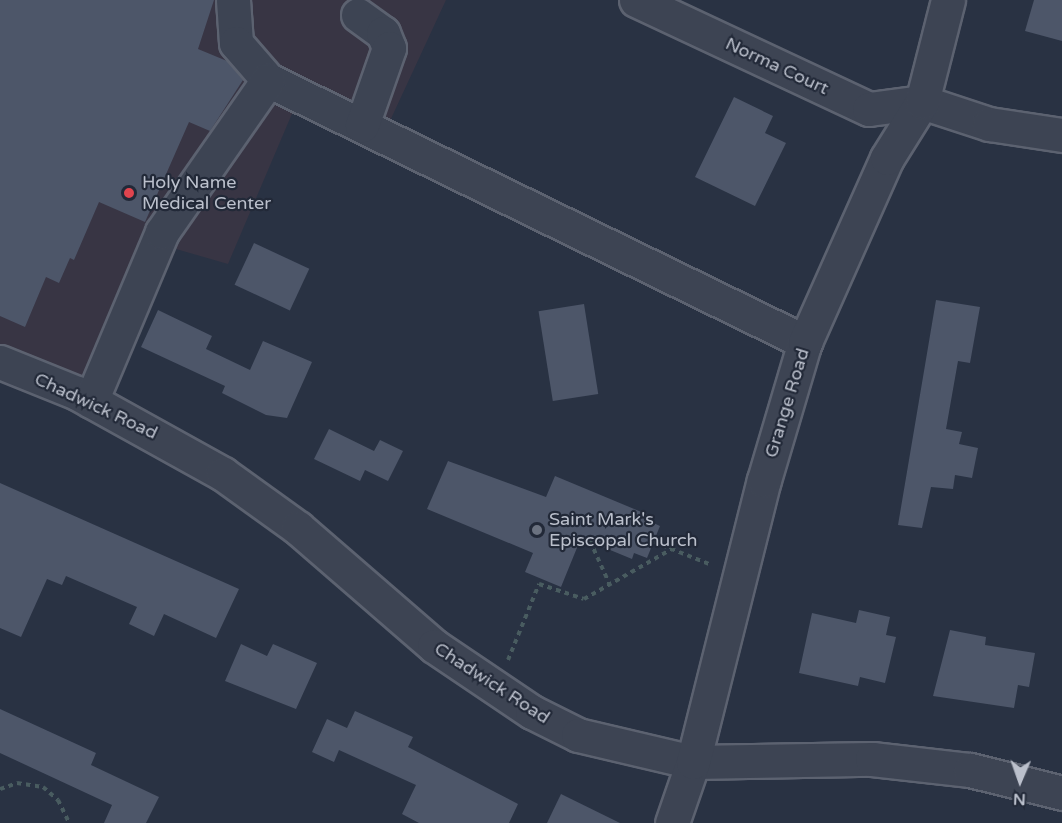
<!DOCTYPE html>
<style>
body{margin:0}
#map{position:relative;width:1062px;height:823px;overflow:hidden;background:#293243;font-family:"Varela Round",sans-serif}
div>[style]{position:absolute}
.medical>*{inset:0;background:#383544}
.building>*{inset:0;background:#4d5669;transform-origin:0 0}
.path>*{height:4px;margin-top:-2px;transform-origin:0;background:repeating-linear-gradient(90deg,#495c60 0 4.5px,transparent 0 9px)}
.roads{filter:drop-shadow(2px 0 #5c6270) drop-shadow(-2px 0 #5c6270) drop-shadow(0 2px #5c6270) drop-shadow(0 -2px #5c6270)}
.minor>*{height:33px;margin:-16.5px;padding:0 16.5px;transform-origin:16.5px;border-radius:16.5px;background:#3d4453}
.dots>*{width:16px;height:16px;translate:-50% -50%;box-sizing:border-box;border:3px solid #222938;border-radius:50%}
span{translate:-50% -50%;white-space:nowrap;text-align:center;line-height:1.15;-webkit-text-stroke:4.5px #222938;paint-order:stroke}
.street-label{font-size:18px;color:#bbc0cc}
.poi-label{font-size:18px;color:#bbc0cc}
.left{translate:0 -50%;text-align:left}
.north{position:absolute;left:990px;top:751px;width:60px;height:60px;-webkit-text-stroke:4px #222938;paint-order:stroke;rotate:182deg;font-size:16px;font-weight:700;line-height:24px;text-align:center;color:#bbc0cc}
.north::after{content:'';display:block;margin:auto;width:21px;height:27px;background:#bbc0cc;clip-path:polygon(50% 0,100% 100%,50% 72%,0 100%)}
</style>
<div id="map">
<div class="medical">
<i style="clip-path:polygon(0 0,446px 0,383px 136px,300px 95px,228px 264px,176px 249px,105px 408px,0 362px)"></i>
</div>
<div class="building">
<i style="clip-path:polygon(0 0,214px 0,198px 49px,227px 61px,243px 80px,210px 131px,189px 122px,145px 222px,99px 202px,74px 260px,70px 258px,59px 283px,46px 277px,25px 327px,0 316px)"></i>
<i style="clip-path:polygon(1034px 0,1062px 0,1062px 41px,1025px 31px)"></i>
<i style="clip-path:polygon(734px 97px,773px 116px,765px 133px,786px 143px,755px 206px,695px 177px)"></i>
<i style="left:254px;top:243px;width:61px;height:46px;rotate:25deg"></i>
<i style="clip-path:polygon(936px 300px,980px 307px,970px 363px,958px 361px,946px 429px,962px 432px,959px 444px,978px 448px,972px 478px,955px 475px,953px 489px,931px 487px,922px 528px,898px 525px)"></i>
<i style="left:584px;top:304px;width:91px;height:46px;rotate:81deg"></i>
<i style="clip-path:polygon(158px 310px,212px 336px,206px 349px,250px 370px,263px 341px,312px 362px,287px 418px,266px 415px,222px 393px,225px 386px,141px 347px)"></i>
<i style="clip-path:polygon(329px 429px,374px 451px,380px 440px,403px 451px,388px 481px,365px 470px,360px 481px,314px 459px)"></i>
<i style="clip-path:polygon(448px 461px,546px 497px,555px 476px,651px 516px,649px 521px,660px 526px,647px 558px,634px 553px,632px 559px,581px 538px,561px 587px,525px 572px,533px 553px,427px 509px)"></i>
<i style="clip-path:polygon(0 483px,239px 589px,216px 638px,164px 614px,154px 636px,129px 624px,137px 607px,66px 576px,62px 585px,47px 579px,21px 637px,0 628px)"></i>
<i style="clip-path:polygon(859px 610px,890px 617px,886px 635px,896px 637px,885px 683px,860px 677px,858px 686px,799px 673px,812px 613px,856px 623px)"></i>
<i style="clip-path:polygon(950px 630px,986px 637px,985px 645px,1035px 653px,1029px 687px,1018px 685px,1014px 708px,933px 696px)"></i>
<i style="clip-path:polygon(241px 644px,267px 656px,273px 644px,317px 663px,296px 709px,225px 681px)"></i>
<i style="clip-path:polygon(0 709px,96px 753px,91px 765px,159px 797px,146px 823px,104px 823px,112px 805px,0 753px)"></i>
<i style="clip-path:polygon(355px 711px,413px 737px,408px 747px,518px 804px,509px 823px,419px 823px,402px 814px,416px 785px,339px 750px,334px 762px,312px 752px,327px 719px,347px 728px)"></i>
<i style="clip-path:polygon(561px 794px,620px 823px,547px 823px)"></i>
</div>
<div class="path">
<i style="left:590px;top:541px;width:48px;rotate:65.6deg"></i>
<i style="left:654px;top:542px;width:59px;rotate:21.8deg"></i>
<i style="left:508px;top:660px;width:82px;rotate:-67.8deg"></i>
<i style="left:539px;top:584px;width:47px;rotate:18.4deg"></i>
<i style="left:584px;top:599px;width:101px;rotate:-29.6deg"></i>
<i style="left:0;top:789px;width:18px;rotate:-19deg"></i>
<i style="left:17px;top:783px;width:26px;rotate:9deg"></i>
<i style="left:43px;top:787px;width:20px;rotate:41deg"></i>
<i style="left:58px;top:800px;width:25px;rotate:64deg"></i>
</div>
<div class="roads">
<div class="minor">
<i style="left:233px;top:0;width:43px;rotate:86deg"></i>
<i style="left:236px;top:43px;width:49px;rotate:49.1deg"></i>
<i style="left:268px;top:80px;width:598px;rotate:26.01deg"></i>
<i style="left:636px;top:0;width:257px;rotate:25.1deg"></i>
<i style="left:869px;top:109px;width:53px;rotate:-7.5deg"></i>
<i style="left:922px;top:102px;width:71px;rotate:18.2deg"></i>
<i style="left:989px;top:124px;width:74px;rotate:8.6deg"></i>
<i style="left:358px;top:15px;width:31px;rotate:36deg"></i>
<i style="left:383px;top:33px;width:16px;rotate:68deg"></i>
<i style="left:389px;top:48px;width:82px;rotate:109.3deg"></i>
<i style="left:0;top:362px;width:83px;rotate:21.9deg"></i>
<i style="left:77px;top:393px;width:167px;rotate:29deg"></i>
<i style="left:223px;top:474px;width:92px;rotate:35.8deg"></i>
<i style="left:298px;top:528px;width:180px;rotate:40.9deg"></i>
<i style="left:434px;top:646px;width:118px;rotate:34deg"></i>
<i style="left:532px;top:712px;width:51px;rotate:26.6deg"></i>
<i style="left:578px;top:735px;width:118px;rotate:13.2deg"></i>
<i style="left:693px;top:762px;width:179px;rotate:-1deg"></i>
<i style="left:872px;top:759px;width:99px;rotate:6.4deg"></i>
<i style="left:970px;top:770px;width:95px;rotate:14deg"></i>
<i style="left:91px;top:401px;width:183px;rotate:-67.2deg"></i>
<i style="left:162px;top:232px;width:185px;rotate:-55.1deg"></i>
<i style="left:672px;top:823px;width:65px;rotate:-71deg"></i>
<i style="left:693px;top:762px;width:291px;rotate:-75.9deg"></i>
<i style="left:764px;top:480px;width:144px;rotate:-73.5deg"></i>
<i style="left:805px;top:342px;width:201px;rotate:-66deg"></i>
<i style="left:887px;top:158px;width:66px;rotate:-58deg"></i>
<i style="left:922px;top:102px;width:105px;rotate:-75.7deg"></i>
</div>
</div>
<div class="dots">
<i style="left:129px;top:193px;background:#e0444e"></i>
<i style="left:537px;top:530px;background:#6b7280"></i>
</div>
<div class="street-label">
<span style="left:777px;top:66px;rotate:25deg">Norma Court</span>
<span style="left:787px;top:403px;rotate:-73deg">Grange Road</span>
<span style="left:96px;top:406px;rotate:25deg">Chadwick Road</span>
<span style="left:492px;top:683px;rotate:33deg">Chadwick Road</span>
</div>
<div class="poi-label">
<span class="left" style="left:142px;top:193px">Holy Name<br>Medical Center</span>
<span class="left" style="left:549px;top:530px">Saint Mark's<br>Episcopal Church</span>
</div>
<div class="north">N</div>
</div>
